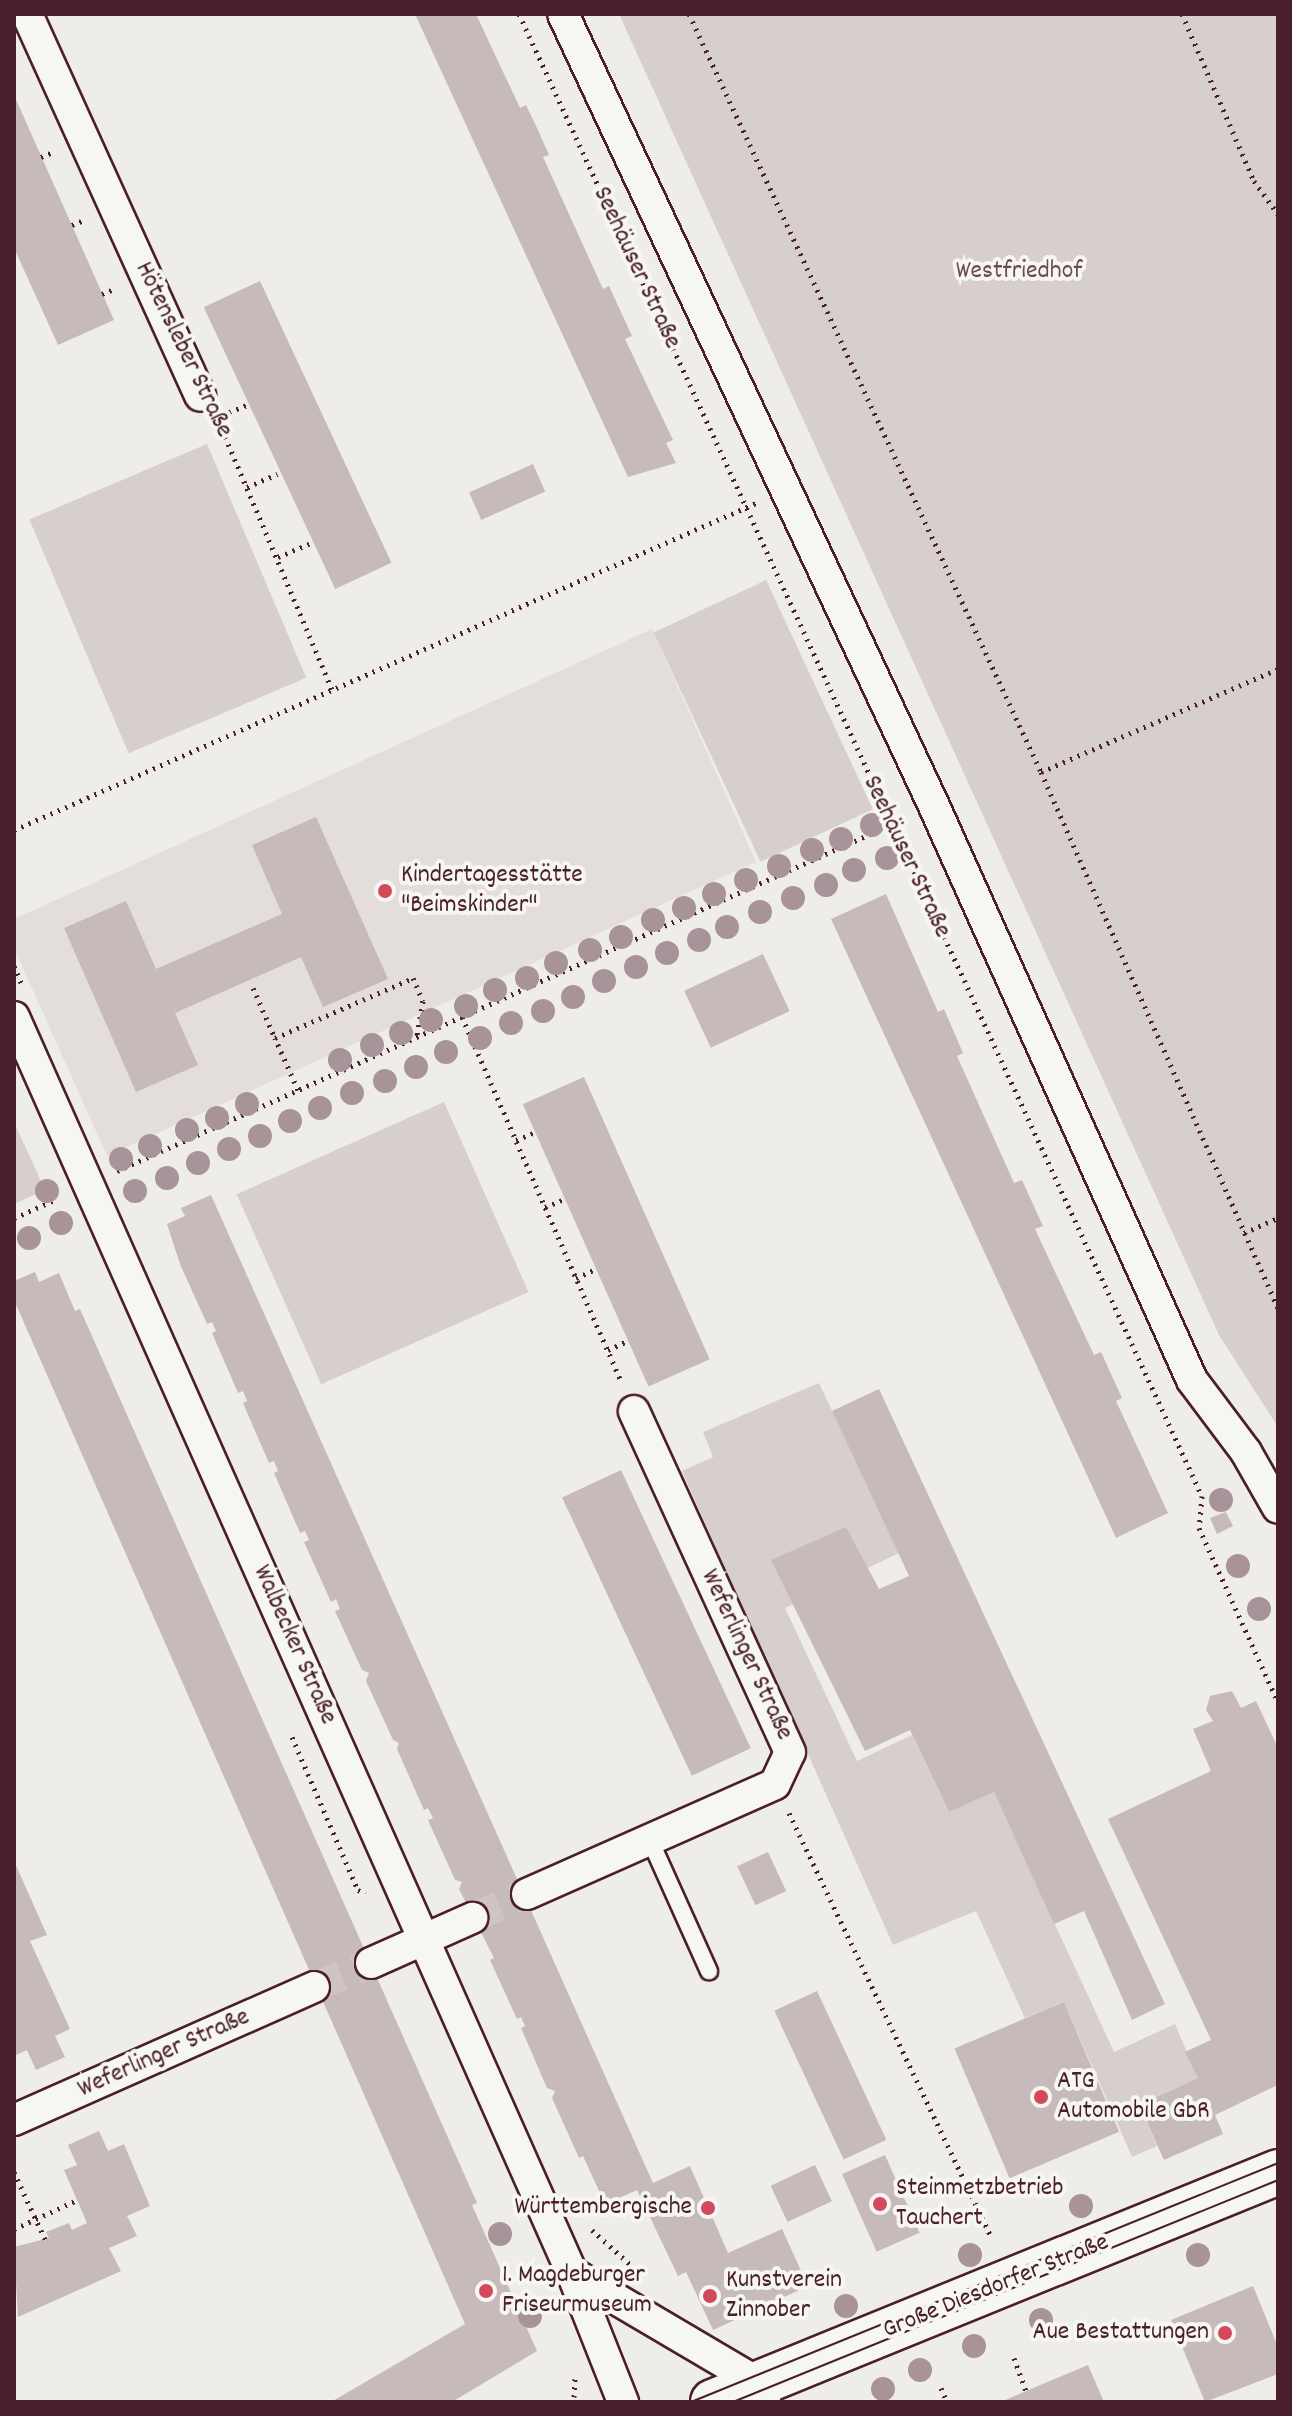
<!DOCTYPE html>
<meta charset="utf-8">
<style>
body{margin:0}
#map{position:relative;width:1292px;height:2416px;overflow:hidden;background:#efedea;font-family:Dekko,sans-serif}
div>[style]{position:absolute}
.built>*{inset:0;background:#e3dedc}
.green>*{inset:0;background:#d7cfce;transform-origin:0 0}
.building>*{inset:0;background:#c6babb;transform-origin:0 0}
.street-tunnel>*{height:30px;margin-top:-15px;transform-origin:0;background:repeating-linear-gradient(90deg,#cec4c4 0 30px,transparent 0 45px)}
.path>*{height:5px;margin-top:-2.5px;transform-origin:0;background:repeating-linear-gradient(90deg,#4a1f2b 0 2px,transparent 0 8px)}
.roads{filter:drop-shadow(2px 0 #4a1f2b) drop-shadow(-2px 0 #4a1f2b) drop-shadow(0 2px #4a1f2b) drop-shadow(0 -2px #4a1f2b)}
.lane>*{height:16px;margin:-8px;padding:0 8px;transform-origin:8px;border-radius:8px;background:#f6f6f2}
.street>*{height:30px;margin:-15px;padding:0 15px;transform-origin:15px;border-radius:15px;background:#f6f6f2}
.secondary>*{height:44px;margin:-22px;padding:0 22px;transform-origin:22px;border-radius:22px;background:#f6f6f2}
.tram>*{height:2px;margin:-1px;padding:0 1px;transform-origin:1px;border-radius:1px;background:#4a1f2b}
.trees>*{width:24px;height:24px;margin:-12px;border-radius:50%;background:#a89498}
.dots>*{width:22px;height:22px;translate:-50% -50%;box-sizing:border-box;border:4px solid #f6f6f2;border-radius:50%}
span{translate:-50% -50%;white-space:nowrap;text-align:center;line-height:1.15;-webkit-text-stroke:8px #f6f6f2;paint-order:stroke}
.street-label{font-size:26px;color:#4a1f2b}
.park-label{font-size:26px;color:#6d4b54}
.poi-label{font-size:26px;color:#4a1f2b}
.left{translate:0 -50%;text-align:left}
.right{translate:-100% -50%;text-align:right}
.frame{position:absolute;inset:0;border:16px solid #4a1f2b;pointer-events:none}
</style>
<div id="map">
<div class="built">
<i style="clip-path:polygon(652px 629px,756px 862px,107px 1156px,14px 948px,14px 919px)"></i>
</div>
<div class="green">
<i style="clip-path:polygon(619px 14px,1278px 14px,1278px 1427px,1219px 1335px)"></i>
<i style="left:207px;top:444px;width:254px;height:193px;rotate:67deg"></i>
<i style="left:766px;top:580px;width:253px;height:124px;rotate:65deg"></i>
<i style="left:444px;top:1102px;width:208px;height:227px;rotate:66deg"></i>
<i style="clip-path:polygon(14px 1122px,45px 1190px,14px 1204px)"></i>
<i style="clip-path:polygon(819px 1383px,899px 1553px,785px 1608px,857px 1761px,912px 1735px,949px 1812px,994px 1792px,1114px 2052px,1175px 2024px,1198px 2078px,1139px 2105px,1157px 2146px,1132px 2157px,1064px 2002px,1025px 2018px,976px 1911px,893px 1945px,682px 1471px,713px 1457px,703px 1432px)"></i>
</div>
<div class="building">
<i style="clip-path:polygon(415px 14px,476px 14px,520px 108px,526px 105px,538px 130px,549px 155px,543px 157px,603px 289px,609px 286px,632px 336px,625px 339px,673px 440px,666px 443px,676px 463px,628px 477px)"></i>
<i style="clip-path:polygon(14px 95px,114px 320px,58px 345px,14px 248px)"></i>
<i style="left:260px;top:281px;width:311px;height:62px;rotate:65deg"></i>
<i style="left:533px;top:464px;width:30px;height:70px;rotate:66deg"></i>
<i style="clip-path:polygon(316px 817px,388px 979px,323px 1007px,301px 957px,175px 1013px,198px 1065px,136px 1092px,64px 928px,126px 901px,156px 969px,282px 914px,252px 845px)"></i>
<i style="clip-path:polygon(886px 894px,938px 1012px,944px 1009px,963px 1053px,957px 1056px,1014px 1183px,1022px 1180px,1043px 1226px,1035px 1229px,1094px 1355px,1101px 1352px,1122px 1398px,1116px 1401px,1168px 1513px,1116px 1538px,831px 919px)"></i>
<i style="left:763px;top:954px;width:63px;height:87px;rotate:65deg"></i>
<i style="left:584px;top:1077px;width:309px;height:67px;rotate:66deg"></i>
<i style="clip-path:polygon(211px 1195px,653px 2183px,690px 2166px,728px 2253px,782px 2229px,808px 2286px,713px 2330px,686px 2272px,678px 2276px,637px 2190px,605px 2204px,583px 2156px,579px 2158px,552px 2098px,555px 2091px,547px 2088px,521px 2028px,525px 2026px,521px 2017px,517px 2019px,490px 1960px,494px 1958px,459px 1889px,462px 1882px,455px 1880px,428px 1820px,433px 1818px,428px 1808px,424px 1810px,397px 1749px,399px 1743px,393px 1740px,366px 1681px,369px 1673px,362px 1670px,335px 1611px,340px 1609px,336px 1599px,331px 1602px,304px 1542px,309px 1540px,305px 1531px,300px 1533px,274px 1473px,278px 1471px,274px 1461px,269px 1463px,243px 1403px,247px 1401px,243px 1391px,238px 1393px,212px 1333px,216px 1331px,212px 1322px,207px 1324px,180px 1264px,167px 1224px,185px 1216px,181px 1208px)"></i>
<i style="clip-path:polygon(35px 1272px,39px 1282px,59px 1273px,75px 1311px,80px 1309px,477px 2203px,472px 2205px,537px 2351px,452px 2402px,331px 2402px,465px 2324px,14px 1300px,14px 1281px)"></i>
<i style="clip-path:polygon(879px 1389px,1165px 2004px,1132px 2020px,1084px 1911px,1054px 1924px,994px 1792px,949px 1812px,910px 1730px,865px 1751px,771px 1560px,846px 1527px,879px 1589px,909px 1576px,832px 1411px)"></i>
<i style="left:621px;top:1470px;width:307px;height:65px;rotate:65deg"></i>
<i style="clip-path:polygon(1226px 1512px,1233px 1526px,1217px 1534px,1210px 1518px)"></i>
<i style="clip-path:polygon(1232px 1691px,1241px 1708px,1256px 1701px,1278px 1748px,1278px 2085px,1215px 2115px,1223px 2134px,1164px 2160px,1139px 2105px,1198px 2078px,1185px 2052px,1211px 2040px,1108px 1819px,1211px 1771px,1193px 1729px,1213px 1721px,1206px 1710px,1210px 1696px)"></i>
<i style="left:768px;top:1852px;width:43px;height:34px;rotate:65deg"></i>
<i style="clip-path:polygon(14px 1861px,47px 1935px,30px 1941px,70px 2029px,55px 2036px,65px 2057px,36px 2070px,27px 2050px,14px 2056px)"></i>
<i style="left:817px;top:1991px;width:164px;height:47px;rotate:65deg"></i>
<i style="left:1064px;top:2002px;width:141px;height:119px;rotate:67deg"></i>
<i style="clip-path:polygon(99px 2131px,108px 2151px,124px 2144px,150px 2206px,127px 2216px,137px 2236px,109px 2248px,121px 2271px,18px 2317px,14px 2247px,49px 2238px,46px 2232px,69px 2223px,72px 2230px,87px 2223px,64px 2170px,77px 2165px,68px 2145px)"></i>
<i style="left:885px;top:2155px;width:85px;height:47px;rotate:66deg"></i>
<i style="left:815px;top:2165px;width:40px;height:49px;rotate:65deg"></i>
<i style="clip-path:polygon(1253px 2286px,1278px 2347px,1278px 2374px,1205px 2402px,1171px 2320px)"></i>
<i style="clip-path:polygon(1088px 2365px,1104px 2402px,1001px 2402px,1026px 2391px)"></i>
</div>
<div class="street-tunnel">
<i style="left:472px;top:1918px;width:60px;rotate:-23.6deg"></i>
<i style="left:314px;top:1987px;width:62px;rotate:-22.8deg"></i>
</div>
<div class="path">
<i style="left:519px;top:14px;width:1632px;rotate:65.26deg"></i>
<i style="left:1202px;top:1496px;width:32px;rotate:95deg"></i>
<i style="left:1199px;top:1528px;width:191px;rotate:65.6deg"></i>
<i style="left:689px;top:14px;width:836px;rotate:65.09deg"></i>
<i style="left:1041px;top:772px;width:586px;rotate:66.15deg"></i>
<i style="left:1182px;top:14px;width:182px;rotate:66.7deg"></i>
<i style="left:1254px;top:181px;width:41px;rotate:54deg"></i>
<i style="left:41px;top:157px;width:15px;rotate:-23deg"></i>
<i style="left:72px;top:225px;width:15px;rotate:-23deg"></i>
<i style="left:102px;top:294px;width:15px;rotate:-23deg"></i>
<i style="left:229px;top:412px;width:19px;rotate:-21deg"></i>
<i style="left:219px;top:422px;width:290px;rotate:67.1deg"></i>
<i style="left:247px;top:487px;width:33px;rotate:-23deg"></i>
<i style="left:278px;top:557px;width:34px;rotate:-23deg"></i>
<i style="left:1041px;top:772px;width:258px;rotate:-23.5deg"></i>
<i style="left:14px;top:830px;width:811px;rotate:-23.78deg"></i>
<i style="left:14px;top:966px;width:23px;rotate:67deg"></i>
<i style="left:253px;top:988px;width:55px;rotate:66.3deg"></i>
<i style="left:462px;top:1017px;width:397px;rotate:66.4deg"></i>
<i style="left:298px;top:1090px;width:57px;rotate:-113.9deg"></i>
<i style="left:275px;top:1038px;width:150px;rotate:-23.5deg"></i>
<i style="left:413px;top:978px;width:25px;rotate:67deg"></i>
<i style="left:423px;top:1001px;width:36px;rotate:100deg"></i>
<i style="left:516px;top:1140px;width:22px;rotate:-22deg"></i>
<i style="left:117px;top:1171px;width:862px;rotate:-24.1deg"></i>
<i style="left:545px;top:1207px;width:22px;rotate:-22deg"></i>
<i style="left:14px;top:1218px;width:47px;rotate:-23.8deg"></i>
<i style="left:1244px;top:1233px;width:37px;rotate:-24deg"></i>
<i style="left:576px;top:1278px;width:22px;rotate:-24deg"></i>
<i style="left:608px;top:1350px;width:23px;rotate:-25deg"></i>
<i style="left:292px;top:1737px;width:167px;rotate:66.7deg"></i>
<i style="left:358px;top:1890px;width:8px;rotate:23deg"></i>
<i style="left:789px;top:1813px;width:471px;rotate:64.5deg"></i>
<i style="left:14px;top:2172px;width:74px;rotate:65.2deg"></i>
<i style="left:14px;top:2229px;width:69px;rotate:-24.7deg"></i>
<i style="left:592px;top:2230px;width:54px;rotate:42deg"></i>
<i style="left:1014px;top:2358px;width:35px;rotate:70deg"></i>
<i style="left:941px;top:2388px;width:15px;rotate:67deg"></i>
<i style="left:574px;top:2397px;width:19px;rotate:-87deg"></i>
</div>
<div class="roads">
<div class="lane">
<i style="left:650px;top:1840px;width:144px;rotate:65.8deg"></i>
</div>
<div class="street">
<i style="left:27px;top:14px;width:419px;rotate:65.6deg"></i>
<i style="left:563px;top:14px;width:875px;rotate:64.9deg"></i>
<i style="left:934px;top:806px;width:629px;rotate:65.8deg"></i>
<i style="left:1192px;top:1380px;width:90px;rotate:53.1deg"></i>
<i style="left:1246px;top:1452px;width:64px;rotate:60.3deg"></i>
<i style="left:14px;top:1017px;width:1374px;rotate:66.05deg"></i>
<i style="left:572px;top:2273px;width:139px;rotate:68.4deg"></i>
<i style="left:527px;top:1894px;width:271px;rotate:-23.9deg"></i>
<i style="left:775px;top:1784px;width:35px;rotate:-65deg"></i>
<i style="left:790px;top:1752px;width:375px;rotate:-114.6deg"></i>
<i style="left:371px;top:1963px;width:111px;rotate:-24deg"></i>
<i style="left:14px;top:2120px;width:328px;rotate:-23.9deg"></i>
<i style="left:572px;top:2273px;width:207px;rotate:30.5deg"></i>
<i style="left:750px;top:2378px;width:23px;rotate:47deg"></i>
</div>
<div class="secondary">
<i style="left:713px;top:2402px;width:610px;rotate:-22.15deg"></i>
</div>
</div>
<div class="tram">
<i style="left:691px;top:2402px;width:634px;rotate:-22.15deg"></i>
<i style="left:733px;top:2402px;width:588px;rotate:-22.16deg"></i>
</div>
<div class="trees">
<i style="left:872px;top:825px"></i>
<i style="left:841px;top:839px"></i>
<i style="left:812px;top:850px"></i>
<i style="left:887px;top:858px"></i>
<i style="left:779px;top:866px"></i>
<i style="left:854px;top:870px"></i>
<i style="left:746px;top:880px"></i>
<i style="left:826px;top:885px"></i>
<i style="left:714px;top:894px"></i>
<i style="left:793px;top:898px"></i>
<i style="left:684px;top:908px"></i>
<i style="left:760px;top:912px"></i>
<i style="left:653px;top:920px"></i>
<i style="left:727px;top:927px"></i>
<i style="left:621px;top:937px"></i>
<i style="left:699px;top:940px"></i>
<i style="left:590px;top:950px"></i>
<i style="left:667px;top:953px"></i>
<i style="left:556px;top:963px"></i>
<i style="left:636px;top:967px"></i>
<i style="left:527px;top:978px"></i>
<i style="left:604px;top:981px"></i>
<i style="left:495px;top:990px"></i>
<i style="left:573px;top:997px"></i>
<i style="left:466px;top:1006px"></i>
<i style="left:543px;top:1011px"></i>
<i style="left:431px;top:1020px"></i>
<i style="left:511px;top:1023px"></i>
<i style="left:401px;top:1033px"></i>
<i style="left:480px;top:1038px"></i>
<i style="left:372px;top:1045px"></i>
<i style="left:446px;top:1052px"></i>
<i style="left:340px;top:1060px"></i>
<i style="left:416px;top:1067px"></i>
<i style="left:385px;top:1081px"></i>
<i style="left:352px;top:1093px"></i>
<i style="left:247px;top:1104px"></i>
<i style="left:320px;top:1108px"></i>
<i style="left:217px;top:1118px"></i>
<i style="left:290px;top:1121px"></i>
<i style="left:187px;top:1130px"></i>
<i style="left:260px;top:1136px"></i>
<i style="left:150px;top:1146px"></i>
<i style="left:229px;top:1149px"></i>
<i style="left:121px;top:1159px"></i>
<i style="left:198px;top:1163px"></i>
<i style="left:167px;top:1178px"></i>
<i style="left:47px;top:1191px"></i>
<i style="left:135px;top:1191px"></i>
<i style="left:61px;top:1223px"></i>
<i style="left:29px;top:1238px"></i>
<i style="left:1221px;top:1500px"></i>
<i style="left:1238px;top:1566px"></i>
<i style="left:1259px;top:1609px"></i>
<i style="left:1081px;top:2206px"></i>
<i style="left:500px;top:2234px"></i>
<i style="left:970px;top:2255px"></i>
<i style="left:1198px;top:2255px"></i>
<i style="left:846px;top:2306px"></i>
<i style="left:530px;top:2316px"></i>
<i style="left:1041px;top:2320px"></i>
<i style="left:974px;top:2346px"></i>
<i style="left:920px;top:2370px"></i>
<i style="left:883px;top:2389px"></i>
</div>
<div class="dots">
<i style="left:385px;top:891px;background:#d1495b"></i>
<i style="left:1041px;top:2097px;background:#d1495b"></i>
<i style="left:880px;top:2204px;background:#d1495b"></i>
<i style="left:708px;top:2208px;background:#d1495b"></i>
<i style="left:486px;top:2291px;background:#d1495b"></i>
<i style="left:710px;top:2296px;background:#d1495b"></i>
<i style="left:1225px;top:2333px;background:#d1495b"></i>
</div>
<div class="street-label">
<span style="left:636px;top:268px;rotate:65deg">Seehäuser Straße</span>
<span style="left:183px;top:350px;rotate:64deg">Hötensleber Straße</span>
<span style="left:906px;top:857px;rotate:65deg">Seehäuser Straße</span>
<span style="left:294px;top:1645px;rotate:66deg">Walbecker Straße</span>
<span style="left:746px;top:1655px;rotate:65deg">Weferlinger Straße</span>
<span style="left:164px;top:2054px;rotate:-24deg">Weferlinger Straße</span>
<span style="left:996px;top:2287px;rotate:-22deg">Große Diesdorfer Straße</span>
</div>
<div class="park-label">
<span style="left:1019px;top:272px">Westfriedhof</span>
</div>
<div class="poi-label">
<span class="left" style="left:401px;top:891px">Kindertagesstätte<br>"Beimskinder"</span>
<span class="left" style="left:1057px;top:2097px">ATG<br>Automobile GbR</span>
<span class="left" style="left:896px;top:2204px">Steinmetzbetrieb<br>Tauchert</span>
<span class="right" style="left:692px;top:2208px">Württembergische</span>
<span class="left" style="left:502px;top:2291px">1. Magdeburger<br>Friseurmuseum</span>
<span class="left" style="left:726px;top:2296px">Kunstverein<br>Zinnober</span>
<span class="right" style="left:1209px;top:2333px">Aue Bestattungen</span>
</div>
<div class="frame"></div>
</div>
